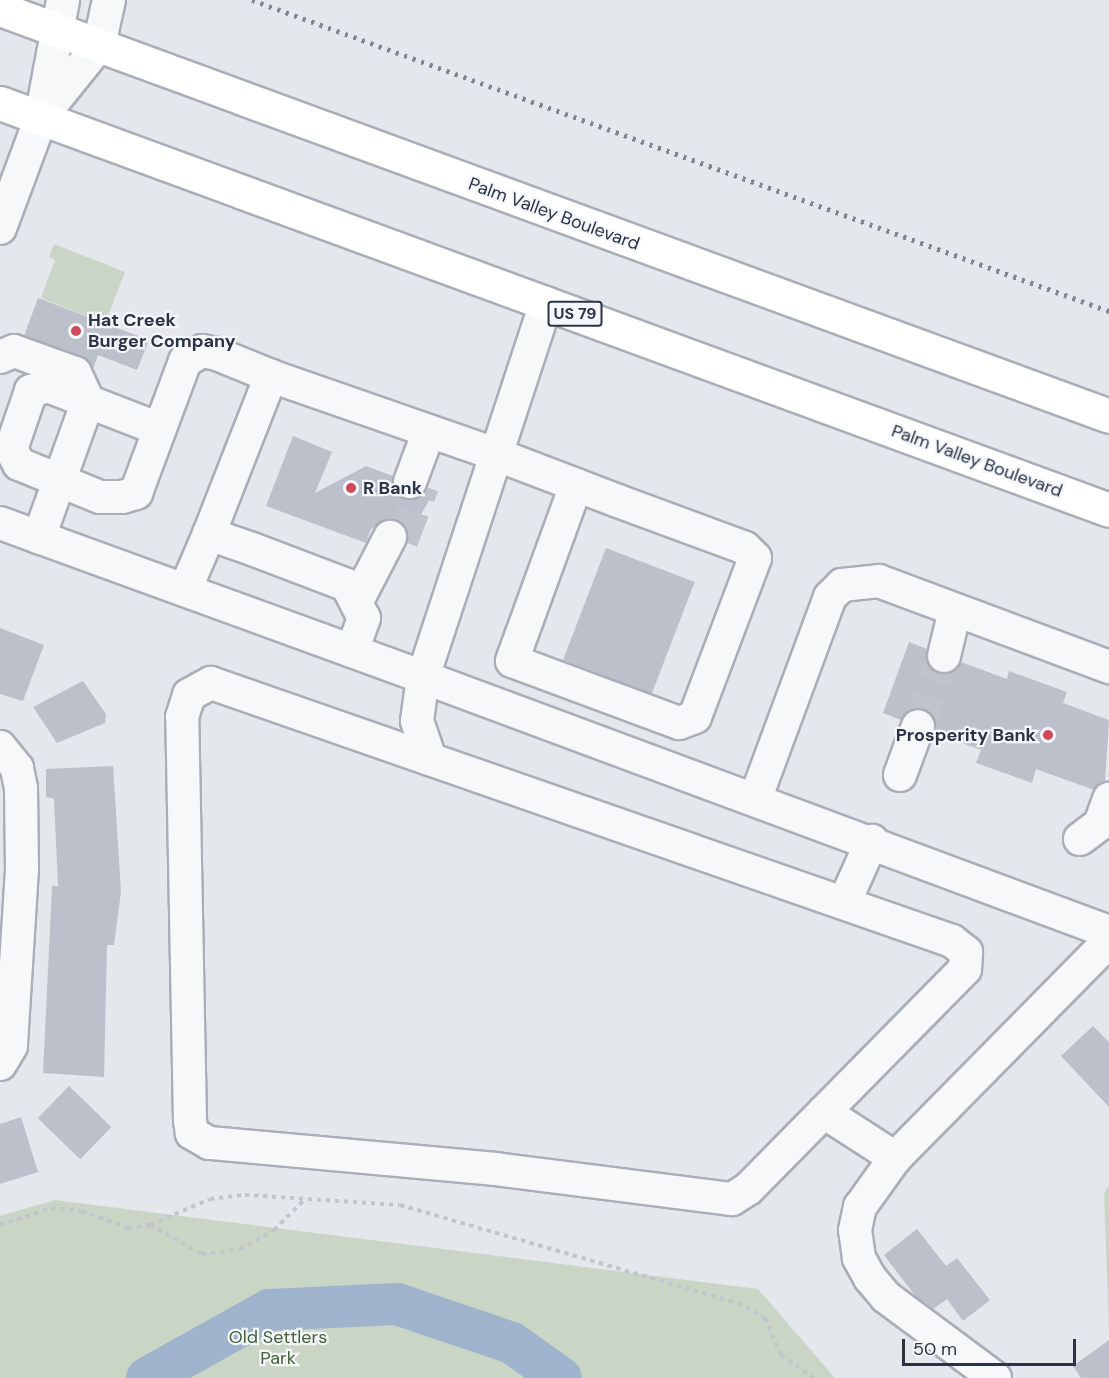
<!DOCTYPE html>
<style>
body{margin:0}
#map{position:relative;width:1109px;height:1378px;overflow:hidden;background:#e4e7ec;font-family:"DM Sans",sans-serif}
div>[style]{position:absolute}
.green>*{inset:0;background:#c9d6c5}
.river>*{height:42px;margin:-21px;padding:0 21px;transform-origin:21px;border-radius:21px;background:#9fb4cc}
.building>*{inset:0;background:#bbc0ca;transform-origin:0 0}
.minor-tunnel>*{height:32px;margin-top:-16px;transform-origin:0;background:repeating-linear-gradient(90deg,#bfc3cb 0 32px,transparent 0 48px)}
.path>*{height:4px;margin-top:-2px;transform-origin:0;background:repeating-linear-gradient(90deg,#c2c5cb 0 4.5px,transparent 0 9px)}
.roads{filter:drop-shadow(2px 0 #a9aeb7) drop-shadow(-2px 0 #a9aeb7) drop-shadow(0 2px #a9aeb7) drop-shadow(0 -2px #a9aeb7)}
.minor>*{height:32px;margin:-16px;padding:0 16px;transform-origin:16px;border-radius:16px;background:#f7f8fa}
.highway>*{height:33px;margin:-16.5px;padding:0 16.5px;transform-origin:16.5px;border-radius:16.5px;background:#fff}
.rail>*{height:4.5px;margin-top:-2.25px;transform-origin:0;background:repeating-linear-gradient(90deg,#7d8696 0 3px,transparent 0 9px)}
.dots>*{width:16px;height:16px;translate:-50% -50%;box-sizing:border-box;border:3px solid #f4f6f9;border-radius:50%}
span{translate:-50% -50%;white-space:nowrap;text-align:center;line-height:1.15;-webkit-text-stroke:4.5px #f4f6f9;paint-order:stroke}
.shield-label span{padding:2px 4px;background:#f4f6f9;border:2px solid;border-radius:4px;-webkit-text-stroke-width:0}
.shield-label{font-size:16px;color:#2b3445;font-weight:700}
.street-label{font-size:18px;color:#2b3445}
.poi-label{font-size:18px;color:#2b3445;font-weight:700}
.left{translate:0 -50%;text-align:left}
.right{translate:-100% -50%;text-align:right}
.park-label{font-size:18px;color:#3f6138}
.scale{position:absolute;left:902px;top:1339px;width:174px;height:27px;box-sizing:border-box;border:3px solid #2b3445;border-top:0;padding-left:8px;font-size:18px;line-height:21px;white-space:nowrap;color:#2b3445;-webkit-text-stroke:4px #f4f6f9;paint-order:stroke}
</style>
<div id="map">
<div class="green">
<i style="clip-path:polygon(54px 244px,125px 272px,105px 323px,41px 298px,55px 260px,49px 257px)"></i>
<i style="clip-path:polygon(1109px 1185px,1109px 1331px,1104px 1194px)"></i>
<i style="clip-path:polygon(55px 1200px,758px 1289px,835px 1378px,0 1378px,0 1216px)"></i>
</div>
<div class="river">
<i style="left:147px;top:1378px;width:140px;rotate:-29.1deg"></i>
<i style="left:269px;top:1310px;width:128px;rotate:-2.7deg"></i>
<i style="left:397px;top:1304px;width:121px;rotate:18.7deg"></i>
<i style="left:512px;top:1343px;width:60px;rotate:35.5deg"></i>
</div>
<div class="building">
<i style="clip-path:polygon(38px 298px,149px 340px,137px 370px,98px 355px,93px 369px,82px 356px,24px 336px)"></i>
<i style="clip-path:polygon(293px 436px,332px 452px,315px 493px,366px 466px,393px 476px,396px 493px,404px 499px,421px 496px,427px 488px,435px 490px,408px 537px,405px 527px,389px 519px,371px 529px,366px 543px,266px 506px)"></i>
<i style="left:606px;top:548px;width:95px;height:120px;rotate:21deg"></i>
<i style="clip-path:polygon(0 628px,44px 645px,23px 701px,0 694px)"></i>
<i style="clip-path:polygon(909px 642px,927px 649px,927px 662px,939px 673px,950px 673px,961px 662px,1007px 679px,1009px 671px,1067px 692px,1063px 703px,1109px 720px,1105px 782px,1094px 790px,1036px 769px,1032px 783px,976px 763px,981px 750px,935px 733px,936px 722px,925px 709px,914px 708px,901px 720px,883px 713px)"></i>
<i style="clip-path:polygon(83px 681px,106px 714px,105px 723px,57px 743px,33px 707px)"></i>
<i style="clip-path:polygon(113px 766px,121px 892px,114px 945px,107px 945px,104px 1077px,43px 1073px,52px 886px,58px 886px,54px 799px,46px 797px,46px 769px)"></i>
<i style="clip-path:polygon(1093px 1026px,1109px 1042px,1109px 1107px,1061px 1056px)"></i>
<i style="left:69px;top:1086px;width:59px;height:45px;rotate:44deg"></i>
<i style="clip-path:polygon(21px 1117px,38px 1172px,0 1184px,0 1124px)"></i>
<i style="clip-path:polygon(917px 1229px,946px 1266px,957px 1258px,990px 1300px,963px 1321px,947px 1299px,933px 1309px,917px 1298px,884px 1255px)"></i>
<i style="clip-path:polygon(1109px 1340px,1109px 1378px,1081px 1378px,1073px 1366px)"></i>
</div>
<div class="minor-tunnel">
<i style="left:402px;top:541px;width:59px;rotate:-69.1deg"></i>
<i style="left:918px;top:726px;width:75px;rotate:-69.6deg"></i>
</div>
<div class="path">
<i style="left:0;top:1225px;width:54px;rotate:-18.4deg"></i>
<i style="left:51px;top:1208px;width:31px;rotate:6deg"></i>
<i style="left:82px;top:1211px;width:49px;rotate:20.3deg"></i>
<i style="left:128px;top:1228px;width:22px;rotate:-8deg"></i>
<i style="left:150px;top:1225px;width:65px;rotate:-23.4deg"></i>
<i style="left:210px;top:1199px;width:35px;rotate:-7deg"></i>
<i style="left:245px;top:1195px;width:155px;rotate:3.7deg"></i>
<i style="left:400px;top:1205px;width:352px;rotate:16.2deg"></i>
<i style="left:738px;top:1303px;width:31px;rotate:29deg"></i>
<i style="left:765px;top:1318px;width:40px;rotate:66.6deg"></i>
<i style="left:781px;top:1355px;width:40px;rotate:34.9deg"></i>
<i style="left:150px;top:1225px;width:60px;rotate:29.1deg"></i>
<i style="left:202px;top:1254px;width:38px;rotate:-7deg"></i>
<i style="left:240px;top:1249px;width:39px;rotate:-29deg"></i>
<i style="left:274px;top:1230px;width:45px;rotate:-45deg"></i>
</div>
<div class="roads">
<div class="minor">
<i style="left:41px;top:117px;width:92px;rotate:-51.1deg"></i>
<i style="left:99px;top:45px;width:46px;rotate:-77.5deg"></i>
<i style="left:0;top:228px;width:117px;rotate:-69.6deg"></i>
<i style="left:41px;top:118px;width:120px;rotate:-79.4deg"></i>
<i style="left:546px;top:303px;width:394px;rotate:108.2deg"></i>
<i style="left:423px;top:677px;width:732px;rotate:20.39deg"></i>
<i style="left:0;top:357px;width:15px;rotate:-23deg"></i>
<i style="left:14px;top:351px;width:65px;rotate:19.8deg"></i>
<i style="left:75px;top:373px;width:31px;rotate:65deg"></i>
<i style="left:88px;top:401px;width:145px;rotate:109.8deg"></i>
<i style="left:159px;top:429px;width:119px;rotate:-158.8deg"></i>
<i style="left:48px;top:386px;width:18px;rotate:164deg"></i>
<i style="left:31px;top:391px;width:61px;rotate:109deg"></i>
<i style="left:11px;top:449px;width:17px;rotate:62deg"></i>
<i style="left:19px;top:464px;width:87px;rotate:22.2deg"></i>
<i style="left:100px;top:497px;width:22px"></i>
<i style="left:122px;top:497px;width:15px;rotate:-16deg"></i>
<i style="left:136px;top:493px;width:141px;rotate:-69.6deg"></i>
<i style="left:185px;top:361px;width:20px;rotate:-30deg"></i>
<i style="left:202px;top:351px;width:15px;rotate:11deg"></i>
<i style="left:217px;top:354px;width:58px;rotate:22.2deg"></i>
<i style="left:410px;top:482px;width:54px;rotate:-69.6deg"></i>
<i style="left:0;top:523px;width:450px;rotate:20deg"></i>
<i style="left:423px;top:677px;width:44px;rotate:97.8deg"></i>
<i style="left:417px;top:721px;width:36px;rotate:71deg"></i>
<i style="left:209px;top:534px;width:170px;rotate:-68.6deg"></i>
<i style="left:271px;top:376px;width:237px;rotate:19.2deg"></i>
<i style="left:495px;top:454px;width:87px;rotate:20.9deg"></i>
<i style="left:576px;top:485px;width:45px;rotate:20.9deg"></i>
<i style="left:618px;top:501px;width:135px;rotate:20.3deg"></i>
<i style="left:745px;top:548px;width:14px;rotate:45deg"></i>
<i style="left:755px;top:558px;width:170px;rotate:110.7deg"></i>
<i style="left:695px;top:717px;width:17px;rotate:159deg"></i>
<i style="left:679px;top:723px;width:178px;rotate:-159.6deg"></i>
<i style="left:512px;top:661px;width:187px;rotate:-70deg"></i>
<i style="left:185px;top:590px;width:61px;rotate:-66.8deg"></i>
<i style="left:209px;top:534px;width:46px;rotate:19.2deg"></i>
<i style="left:252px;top:549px;width:102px;rotate:20.8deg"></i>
<i style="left:347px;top:585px;width:37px;rotate:63deg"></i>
<i style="left:364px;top:618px;width:35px;rotate:110deg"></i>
<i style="left:358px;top:599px;width:70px;rotate:-62.7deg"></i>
<i style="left:944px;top:656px;width:47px;rotate:-76.6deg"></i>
<i style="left:211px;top:683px;width:785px;rotate:19.2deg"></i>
<i style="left:952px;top:941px;width:18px;rotate:38deg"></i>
<i style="left:966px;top:952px;width:17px;rotate:93deg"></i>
<i style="left:965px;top:969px;width:309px;rotate:134.6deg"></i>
<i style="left:748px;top:1189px;width:19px;rotate:148deg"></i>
<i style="left:732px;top:1199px;width:238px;rotate:-172.8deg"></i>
<i style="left:496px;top:1169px;width:288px;rotate:-174.8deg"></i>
<i style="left:209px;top:1143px;width:20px;rotate:-150deg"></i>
<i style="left:192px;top:1133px;width:12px;rotate:-99deg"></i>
<i style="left:190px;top:1121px;width:404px;rotate:-91.1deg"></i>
<i style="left:182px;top:717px;width:23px;rotate:-72deg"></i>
<i style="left:189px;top:695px;width:25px;rotate:-29deg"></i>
<i style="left:0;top:747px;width:27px;rotate:51deg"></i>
<i style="left:17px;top:768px;width:20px;rotate:79deg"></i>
<i style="left:21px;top:788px;width:81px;rotate:89.3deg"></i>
<i style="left:22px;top:869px;width:177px;rotate:93.6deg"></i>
<i style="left:11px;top:1046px;width:21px;rotate:121deg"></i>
<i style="left:900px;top:775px;width:52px;rotate:-69.8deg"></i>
<i style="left:756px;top:797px;width:213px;rotate:-69.7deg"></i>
<i style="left:830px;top:597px;width:17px;rotate:-45deg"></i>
<i style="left:842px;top:585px;width:37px;rotate:-6deg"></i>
<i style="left:879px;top:581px;width:246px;rotate:20.5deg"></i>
<i style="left:1080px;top:839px;width:25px;rotate:-37deg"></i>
<i style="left:1100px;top:824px;width:27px;rotate:-70deg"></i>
<i style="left:845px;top:901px;width:66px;rotate:-65.8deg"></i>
<i style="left:824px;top:1112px;width:85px;rotate:32.9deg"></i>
<i style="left:995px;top:1378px;width:136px;rotate:-143.4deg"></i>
<i style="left:886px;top:1297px;width:25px;rotate:-130deg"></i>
<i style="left:870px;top:1278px;width:23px;rotate:-119deg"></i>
<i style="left:859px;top:1258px;width:28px;rotate:-98deg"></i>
<i style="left:855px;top:1230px;width:24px;rotate:-78deg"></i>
<i style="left:860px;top:1207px;width:60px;rotate:-54.5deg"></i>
<i style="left:895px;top:1158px;width:305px;rotate:-45.4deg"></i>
</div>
<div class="highway">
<i style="left:0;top:9px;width:1181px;rotate:20.15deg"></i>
<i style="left:0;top:103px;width:1181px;rotate:20.15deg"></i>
</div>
</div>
<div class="rail">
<i style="left:252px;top:0;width:912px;rotate:19.95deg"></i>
</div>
<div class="dots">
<i style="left:76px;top:331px;background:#d1495b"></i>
<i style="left:351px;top:488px;background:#d1495b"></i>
<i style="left:1048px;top:735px;background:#d1495b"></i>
</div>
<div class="shield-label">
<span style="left:575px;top:314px">US 79</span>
</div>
<div class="street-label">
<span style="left:554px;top:214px;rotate:20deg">Palm Valley Boulevard</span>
<span style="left:977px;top:461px;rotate:20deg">Palm Valley Boulevard</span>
</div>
<div class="poi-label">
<span class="left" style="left:88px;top:331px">Hat Creek<br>Burger Company</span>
<span class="left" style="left:363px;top:488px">R Bank</span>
<span class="right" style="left:1036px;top:735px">Prosperity Bank</span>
</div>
<div class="park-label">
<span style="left:278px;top:1348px">Old Settlers<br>Park</span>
</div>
<div class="scale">50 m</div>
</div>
